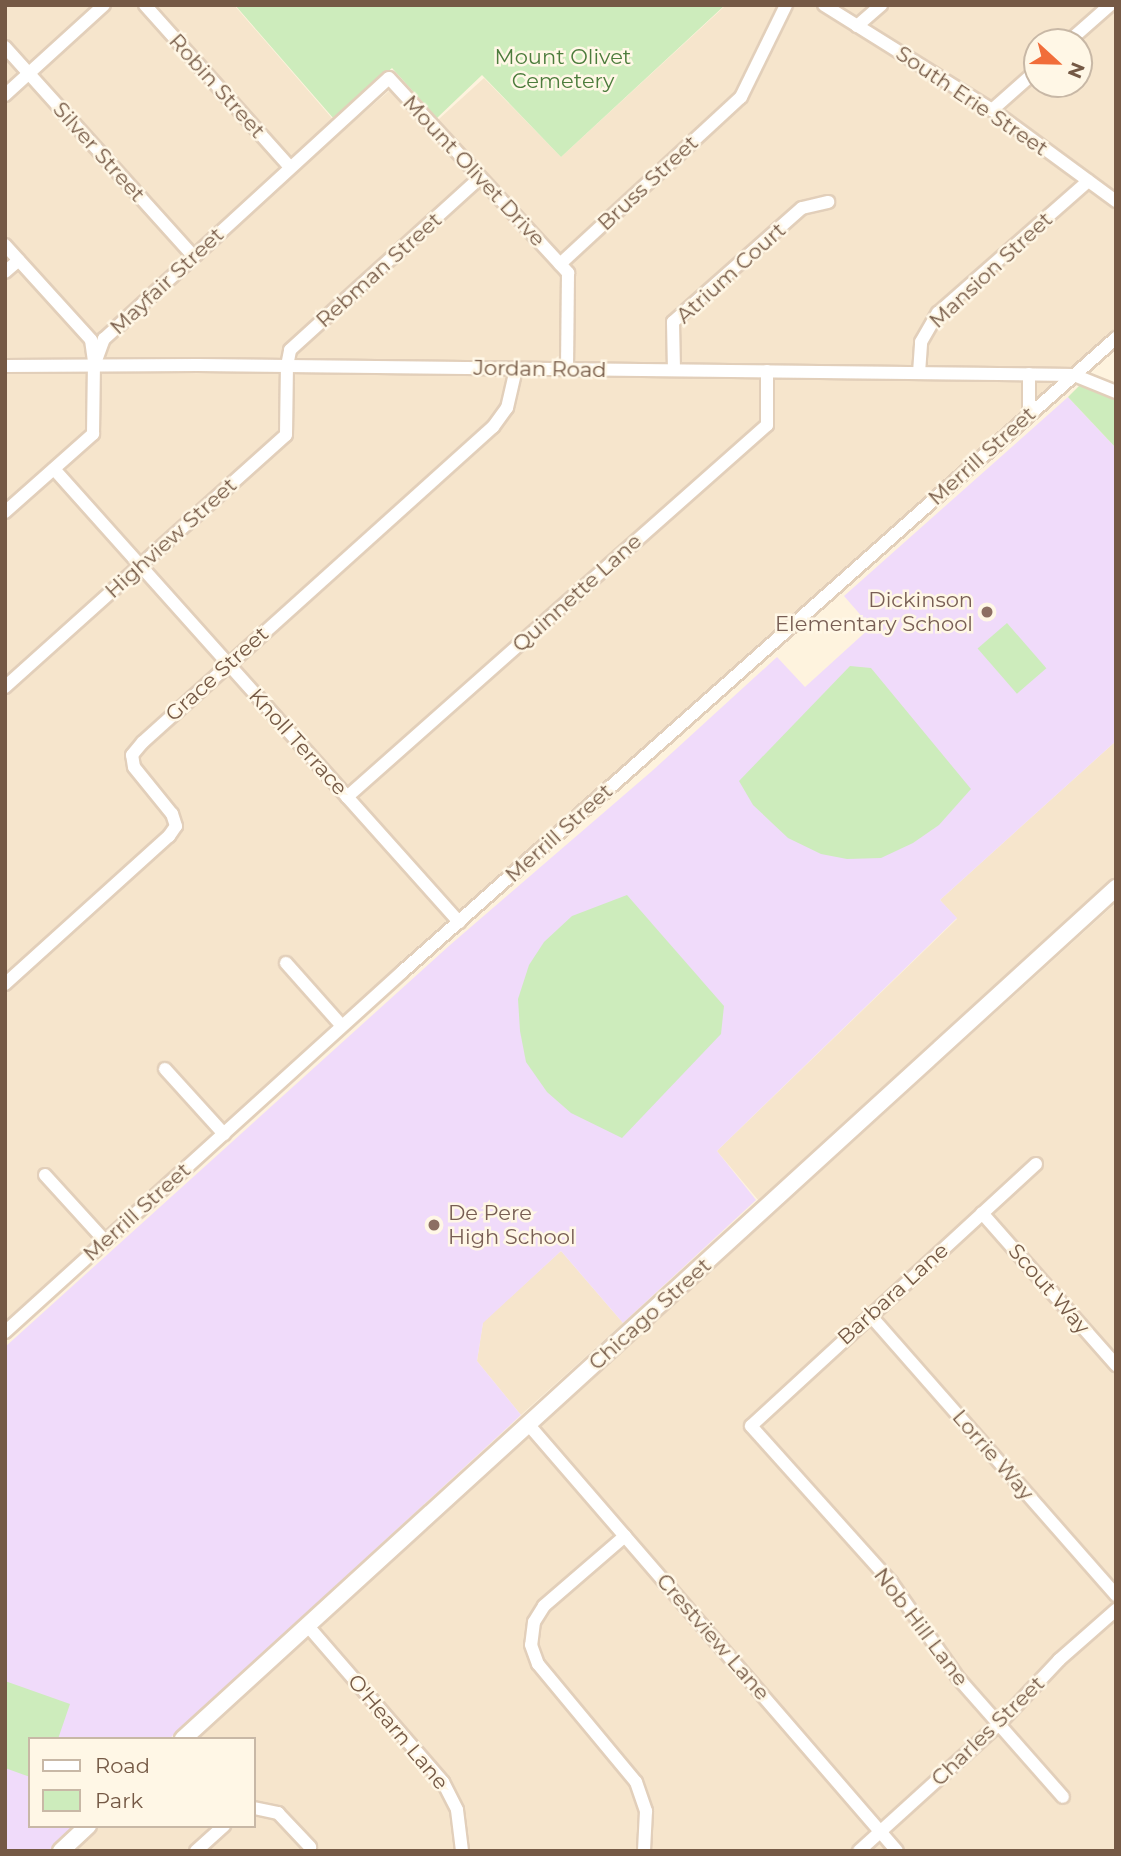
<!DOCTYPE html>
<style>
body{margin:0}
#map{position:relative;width:1121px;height:1856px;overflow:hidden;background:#fef3de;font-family:Montserrat,sans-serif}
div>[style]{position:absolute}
.residential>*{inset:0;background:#f6e5cc}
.education>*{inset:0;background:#f0dbfa}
.green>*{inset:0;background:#cdecbc;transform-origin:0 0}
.roads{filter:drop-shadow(2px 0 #e2cfba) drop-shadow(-2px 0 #e2cfba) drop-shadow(0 2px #e2cfba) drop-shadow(0 -2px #e2cfba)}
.minor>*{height:12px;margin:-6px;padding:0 6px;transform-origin:6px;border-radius:6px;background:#fff}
.tertiary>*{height:16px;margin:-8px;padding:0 8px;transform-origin:8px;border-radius:8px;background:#fff}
.dots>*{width:19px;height:19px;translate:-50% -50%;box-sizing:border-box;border:4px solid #fff7e6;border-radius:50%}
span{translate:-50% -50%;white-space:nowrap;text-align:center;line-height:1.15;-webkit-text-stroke:5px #fff7e6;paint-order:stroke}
.park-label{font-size:21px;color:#4c7c3c}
.street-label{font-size:21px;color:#755945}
.education-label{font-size:21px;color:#785e54}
.right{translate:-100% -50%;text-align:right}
.left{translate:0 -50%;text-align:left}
.frame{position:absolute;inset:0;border:7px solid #755945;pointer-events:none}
.legend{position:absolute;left:28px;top:1737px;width:228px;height:91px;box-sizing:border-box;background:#fff7e6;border:2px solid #c8b8a6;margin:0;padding:9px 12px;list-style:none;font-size:21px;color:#755945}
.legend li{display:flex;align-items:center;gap:14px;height:35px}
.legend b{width:35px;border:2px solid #c8b8a6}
.north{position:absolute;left:1023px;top:28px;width:70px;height:70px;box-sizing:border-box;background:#fff7e6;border:2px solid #c8b8a6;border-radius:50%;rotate:112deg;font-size:19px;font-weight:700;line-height:28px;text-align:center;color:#755945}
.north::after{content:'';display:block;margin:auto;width:24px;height:32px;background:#f16d3a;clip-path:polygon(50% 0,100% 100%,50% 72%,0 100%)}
</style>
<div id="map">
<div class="residential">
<i style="clip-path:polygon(evenodd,5px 5px,234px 5px,343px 131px,389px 91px,394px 92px,428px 129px,484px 78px,561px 157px,726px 5px,1116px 5px,1116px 333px,5px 1322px,5px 5px,1037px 42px,1079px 42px,1079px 84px,1037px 84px,1037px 42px)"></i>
<i style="clip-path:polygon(1116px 741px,1116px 877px,759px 1201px,717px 1151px,957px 919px,940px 900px)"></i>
<i style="clip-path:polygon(1116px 903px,1116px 1851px,74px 1851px,100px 1826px,254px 1826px,254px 1739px,197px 1739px)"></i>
<i style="clip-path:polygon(561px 1251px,623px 1323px,521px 1415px,477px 1361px,483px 1322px)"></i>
</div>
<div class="education">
<i style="clip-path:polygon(1068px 397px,1116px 448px,1116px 741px,940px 900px,957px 918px,717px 1151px,756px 1200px,623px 1323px,561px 1251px,483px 1323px,477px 1361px,521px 1415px,169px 1739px,30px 1739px,30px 1826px,75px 1826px,48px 1851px,5px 1851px,5px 1347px,450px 945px,652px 771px,777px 657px,805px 687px,871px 627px,844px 596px)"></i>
</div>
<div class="green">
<i style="clip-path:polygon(235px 5px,725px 5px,561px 157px,482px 75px,437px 118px,392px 68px,334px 119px)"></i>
<i style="clip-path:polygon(1083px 382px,1116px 396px,1116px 448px,1068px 397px)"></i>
<i style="left:1007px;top:623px;width:60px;height:39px;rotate:49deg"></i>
<i style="clip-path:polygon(850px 666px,871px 668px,971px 789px,939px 825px,913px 843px,881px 858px,847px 859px,821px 854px,788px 838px,753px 805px,739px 781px)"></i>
<i style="clip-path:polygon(627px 895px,724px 1006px,721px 1034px,622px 1138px,571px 1113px,547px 1092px,526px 1062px,520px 1031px,518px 999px,529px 965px,544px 942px,572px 916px)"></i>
<i style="clip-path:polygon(5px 1681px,70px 1704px,58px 1739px,30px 1739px,30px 1777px,5px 1768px)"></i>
</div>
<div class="roads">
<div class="minor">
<i style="left:145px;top:5px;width:217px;rotate:48.2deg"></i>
<i style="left:824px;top:5px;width:198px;rotate:32deg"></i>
<i style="left:992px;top:110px;width:154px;rotate:36.3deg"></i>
<i style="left:857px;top:26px;width:32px;rotate:-41deg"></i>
<i style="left:1068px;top:42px;width:56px;rotate:-41.4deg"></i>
<i style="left:5px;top:47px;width:281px;rotate:48deg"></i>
<i style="left:5px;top:95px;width:134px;rotate:-42.3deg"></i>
<i style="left:992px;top:110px;width:60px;rotate:-41.6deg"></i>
<i style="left:5px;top:245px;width:128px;rotate:47.8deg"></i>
<i style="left:91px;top:340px;width:22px;rotate:82deg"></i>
<i style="left:560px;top:264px;width:246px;rotate:-42.7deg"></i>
<i style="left:741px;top:97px;width:102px;rotate:-63.9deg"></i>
<i style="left:5px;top:272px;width:18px;rotate:-41deg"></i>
<i style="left:5px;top:366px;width:193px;rotate:-0.3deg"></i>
<i style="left:198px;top:365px;width:876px;rotate:0.65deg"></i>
<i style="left:1074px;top:375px;width:45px;rotate:22deg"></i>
<i style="left:674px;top:370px;width:48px;rotate:-91.2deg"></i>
<i style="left:673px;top:322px;width:172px;rotate:-41.5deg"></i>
<i style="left:802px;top:208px;width:27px;rotate:-13deg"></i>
<i style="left:919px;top:373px;width:31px;rotate:-86deg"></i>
<i style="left:921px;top:342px;width:34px;rotate:-60deg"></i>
<i style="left:938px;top:313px;width:200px;rotate:-41.3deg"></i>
<i style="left:1029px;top:414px;width:40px;rotate:-90deg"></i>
<i style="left:54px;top:469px;width:608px;rotate:48.2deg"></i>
<i style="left:5px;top:512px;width:118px;rotate:-41.6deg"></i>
<i style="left:93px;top:434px;width:68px;rotate:-89.2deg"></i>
<i style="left:94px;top:366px;width:29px;rotate:-70deg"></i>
<i style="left:104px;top:339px;width:386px;rotate:-42.5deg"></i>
<i style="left:389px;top:78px;width:265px;rotate:47.4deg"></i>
<i style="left:568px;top:273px;width:96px;rotate:90.6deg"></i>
<i style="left:5px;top:687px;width:377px;rotate:-41.9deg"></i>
<i style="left:286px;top:435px;width:69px;rotate:-89.2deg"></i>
<i style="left:287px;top:366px;width:16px;rotate:-79deg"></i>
<i style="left:290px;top:350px;width:256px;rotate:-42.2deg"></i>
<i style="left:347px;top:797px;width:561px;rotate:-41.53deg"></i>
<i style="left:767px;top:425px;width:54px;rotate:-90deg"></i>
<i style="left:286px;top:963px;width:84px;rotate:48.4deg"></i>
<i style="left:5px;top:984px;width:221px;rotate:-42.1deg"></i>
<i style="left:169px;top:836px;width:12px;rotate:-55deg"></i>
<i style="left:176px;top:826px;width:13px;rotate:-108deg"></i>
<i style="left:172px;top:814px;width:60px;rotate:-129deg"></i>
<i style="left:134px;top:767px;width:12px;rotate:-99deg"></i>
<i style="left:132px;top:755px;width:17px;rotate:-50deg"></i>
<i style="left:143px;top:742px;width:471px;rotate:-42deg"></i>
<i style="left:493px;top:427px;width:24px;rotate:-54deg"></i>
<i style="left:507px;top:408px;width:40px;rotate:-77deg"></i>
<i style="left:165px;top:1069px;width:88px;rotate:47.8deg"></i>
<i style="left:1036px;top:1164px;width:387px;rotate:137.4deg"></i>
<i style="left:751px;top:1426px;width:210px;rotate:48.1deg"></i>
<i style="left:891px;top:1582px;width:118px;rotate:55deg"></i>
<i style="left:959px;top:1679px;width:157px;rotate:48.6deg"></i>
<i style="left:45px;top:1175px;width:89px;rotate:47.7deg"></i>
<i style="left:982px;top:1213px;width:203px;rotate:48.6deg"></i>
<i style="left:870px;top:1315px;width:373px;rotate:48.7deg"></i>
<i style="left:5px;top:1332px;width:536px;rotate:-42.2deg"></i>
<i style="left:402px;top:972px;width:955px;rotate:-41.6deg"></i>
<i style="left:528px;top:1424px;width:564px;rotate:49.17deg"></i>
<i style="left:625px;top:1536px;width:107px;rotate:139.2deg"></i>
<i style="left:544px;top:1606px;width:19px;rotate:122deg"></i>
<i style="left:534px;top:1622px;width:23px;rotate:97deg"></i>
<i style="left:531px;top:1645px;width:20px;rotate:70deg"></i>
<i style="left:538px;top:1664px;width:153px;rotate:50.3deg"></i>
<i style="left:636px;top:1782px;width:31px;rotate:71deg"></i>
<i style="left:646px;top:1811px;width:40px;rotate:92.9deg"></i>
<i style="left:307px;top:1625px;width:208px;rotate:49.1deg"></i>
<i style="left:443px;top:1782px;width:31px;rotate:63deg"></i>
<i style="left:457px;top:1810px;width:41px;rotate:83deg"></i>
<i style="left:254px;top:1808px;width:25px;rotate:12deg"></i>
<i style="left:278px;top:1813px;width:47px;rotate:46.7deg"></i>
<i style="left:196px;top:1851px;width:38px;rotate:-42deg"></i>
<i style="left:859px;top:1851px;width:189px;rotate:-42.2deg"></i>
<i style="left:999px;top:1724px;width:88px;rotate:-46.8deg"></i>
<i style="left:1059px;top:1660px;width:76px;rotate:-41.3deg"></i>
</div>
<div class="tertiary">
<i style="left:183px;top:1739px;width:1263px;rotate:-42.37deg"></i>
<i style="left:61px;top:1851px;width:37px;rotate:-43deg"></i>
</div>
</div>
<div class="dots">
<i style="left:987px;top:612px;background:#8d6e63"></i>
<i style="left:434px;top:1225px;background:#8d6e63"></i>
</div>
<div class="park-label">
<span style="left:563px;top:69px">Mount Olivet<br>Cemetery</span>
</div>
<div class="street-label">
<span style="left:217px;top:86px;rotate:48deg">Robin Street</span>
<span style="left:972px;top:101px;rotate:34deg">South Erie Street</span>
<span style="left:99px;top:152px;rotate:48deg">Silver Street</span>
<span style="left:474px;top:171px;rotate:47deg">Mount Olivet Drive</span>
<span style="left:648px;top:183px;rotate:-43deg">Bruss Street</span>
<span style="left:379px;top:270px;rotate:-42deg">Rebman Street</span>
<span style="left:991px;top:270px;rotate:-43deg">Mansion Street</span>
<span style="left:731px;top:273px;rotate:-42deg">Atrium Court</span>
<span style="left:167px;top:281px;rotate:-43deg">Mayfair Street</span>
<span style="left:540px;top:369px;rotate:1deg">Jordan Road</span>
<span style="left:982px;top:456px;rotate:-42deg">Merrill Street</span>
<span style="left:171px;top:538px;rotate:-42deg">Highview Street</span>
<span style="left:577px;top:593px;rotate:-42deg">Quinnette Lane</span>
<span style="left:217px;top:674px;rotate:-42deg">Grace Street</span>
<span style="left:298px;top:742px;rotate:48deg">Knoll Terrace</span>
<span style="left:559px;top:833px;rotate:-42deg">Merrill Street</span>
<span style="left:137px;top:1212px;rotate:-42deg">Merrill Street</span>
<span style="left:1049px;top:1289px;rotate:49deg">Scout Way</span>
<span style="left:893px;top:1294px;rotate:-42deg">Barbara Lane</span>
<span style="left:650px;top:1314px;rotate:-42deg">Chicago Street</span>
<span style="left:993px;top:1455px;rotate:49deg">Lorrie Way</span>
<span style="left:921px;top:1627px;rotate:53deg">Nob Hill Lane</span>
<span style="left:713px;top:1637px;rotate:49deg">Crestview Lane</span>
<span style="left:988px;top:1731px;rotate:-44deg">Charles Street</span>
<span style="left:398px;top:1732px;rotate:50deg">O'Hearn Lane</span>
</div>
<div class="education-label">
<span class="right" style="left:973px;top:612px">Dickinson<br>Elementary School</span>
<span class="left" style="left:448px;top:1225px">De Pere<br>High School</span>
</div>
<div class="frame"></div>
<ul class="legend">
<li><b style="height:9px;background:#fff"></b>Road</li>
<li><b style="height:19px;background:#cdecbc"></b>Park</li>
</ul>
<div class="north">N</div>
</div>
